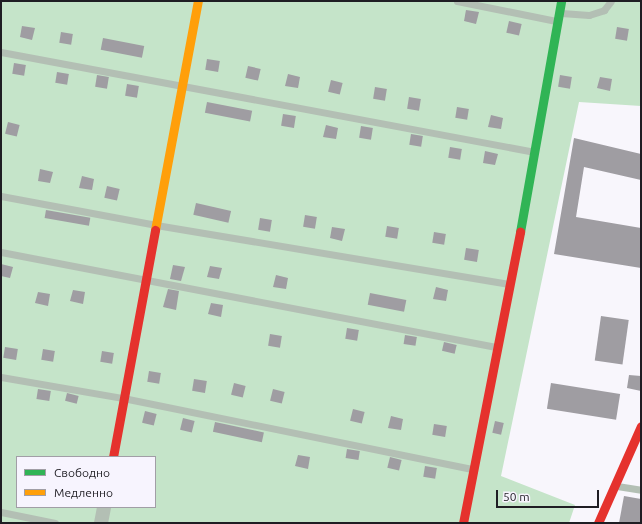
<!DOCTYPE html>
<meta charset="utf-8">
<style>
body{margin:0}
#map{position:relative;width:642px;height:524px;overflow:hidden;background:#f8f6fc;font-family:Ubuntu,sans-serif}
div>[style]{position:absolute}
.green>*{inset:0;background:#c5e4c9}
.building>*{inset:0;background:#9f9da2;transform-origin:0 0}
.lane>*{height:7px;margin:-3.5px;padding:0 3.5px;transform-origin:3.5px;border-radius:3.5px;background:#b3bfb4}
.street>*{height:14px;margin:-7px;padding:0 7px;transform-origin:7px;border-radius:7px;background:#b3bfb4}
.fast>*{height:9px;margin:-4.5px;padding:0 4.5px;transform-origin:4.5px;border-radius:4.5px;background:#30b455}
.slow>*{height:9px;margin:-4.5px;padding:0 4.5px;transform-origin:4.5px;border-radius:4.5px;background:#ff9f0a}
.jam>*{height:9px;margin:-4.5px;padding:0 4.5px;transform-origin:4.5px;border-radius:4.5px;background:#e5322d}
span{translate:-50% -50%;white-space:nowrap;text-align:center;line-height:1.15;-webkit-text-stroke:4px #f7f4fe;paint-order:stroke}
.frame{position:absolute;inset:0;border:2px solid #1f1d23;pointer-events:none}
.legend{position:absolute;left:16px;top:456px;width:140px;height:52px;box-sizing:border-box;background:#f7f4fe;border:1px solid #a19ea6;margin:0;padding:5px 7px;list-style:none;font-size:12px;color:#1f1d23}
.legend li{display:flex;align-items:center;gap:8px;height:20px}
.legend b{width:20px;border:1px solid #a19ea6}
.scale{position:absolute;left:496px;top:490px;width:103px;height:18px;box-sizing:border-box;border:2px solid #1f1d23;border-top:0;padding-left:5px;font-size:12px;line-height:14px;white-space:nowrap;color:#1f1d23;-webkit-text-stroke:3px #f7f4fe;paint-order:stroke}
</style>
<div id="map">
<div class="green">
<i style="clip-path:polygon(evenodd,1px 1px,641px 1px,641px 106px,579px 102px,501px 476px,575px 505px,569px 523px,1px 523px,1px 1px,17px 457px,155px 457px,155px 507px,17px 507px,17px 457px)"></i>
</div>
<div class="building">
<i style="clip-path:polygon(466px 10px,479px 12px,476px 24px,464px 21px)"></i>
<i style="left:509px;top:21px;width:13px;height:12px;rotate:13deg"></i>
<i style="clip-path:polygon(22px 26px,35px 28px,32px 40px,20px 37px)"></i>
<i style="left:617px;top:27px;width:12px;height:12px;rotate:9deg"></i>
<i style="left:61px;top:32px;width:12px;height:11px;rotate:9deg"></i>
<i style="left:103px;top:38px;width:42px;height:12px;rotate:11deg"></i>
<i style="left:207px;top:59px;width:13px;height:11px;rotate:9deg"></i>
<i style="left:14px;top:63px;width:12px;height:11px;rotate:9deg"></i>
<i style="left:248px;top:66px;width:13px;height:12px;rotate:13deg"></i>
<i style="left:57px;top:72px;width:12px;height:11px;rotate:9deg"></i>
<i style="clip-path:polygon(288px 74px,300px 77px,298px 88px,285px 86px)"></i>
<i style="left:97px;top:75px;width:12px;height:12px;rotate:9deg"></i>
<i style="left:560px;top:75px;width:12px;height:12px;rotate:9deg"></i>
<i style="clip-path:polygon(600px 77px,612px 79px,610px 91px,597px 88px)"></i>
<i style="left:331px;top:80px;width:12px;height:12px;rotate:14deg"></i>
<i style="left:127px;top:84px;width:12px;height:12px;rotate:9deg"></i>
<i style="left:375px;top:87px;width:12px;height:12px;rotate:9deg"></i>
<i style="left:409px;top:97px;width:12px;height:12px;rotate:9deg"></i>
<i style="left:207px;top:102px;width:46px;height:11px;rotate:11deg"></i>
<i style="left:457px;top:107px;width:12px;height:11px;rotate:9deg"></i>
<i style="left:283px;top:114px;width:13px;height:12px;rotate:9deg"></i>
<i style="clip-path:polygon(491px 115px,503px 118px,501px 129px,488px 127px)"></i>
<i style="left:8px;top:122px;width:12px;height:12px;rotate:14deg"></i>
<i style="clip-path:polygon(326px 125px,338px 128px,336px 139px,323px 137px)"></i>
<i style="left:361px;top:126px;width:12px;height:12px;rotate:9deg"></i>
<i style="left:411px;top:134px;width:12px;height:11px;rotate:9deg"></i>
<i style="clip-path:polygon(574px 138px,641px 154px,641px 180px,584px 167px,576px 217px,641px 228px,641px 268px,554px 254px)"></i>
<i style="left:450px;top:147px;width:12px;height:11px;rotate:9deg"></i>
<i style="clip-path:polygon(485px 151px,498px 154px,495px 165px,483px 163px)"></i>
<i style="clip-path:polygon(40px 169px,53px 172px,50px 183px,38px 181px)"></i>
<i style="clip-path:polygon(82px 176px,94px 179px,92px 190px,79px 188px)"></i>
<i style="left:107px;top:186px;width:13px;height:12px;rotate:13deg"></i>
<i style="left:196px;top:203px;width:36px;height:12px;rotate:13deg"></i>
<i style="left:46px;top:210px;width:45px;height:8px;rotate:10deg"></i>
<i style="left:305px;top:215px;width:12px;height:12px;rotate:9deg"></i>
<i style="left:260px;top:218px;width:12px;height:12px;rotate:9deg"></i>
<i style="left:387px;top:226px;width:12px;height:11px;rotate:9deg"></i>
<i style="clip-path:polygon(332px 227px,345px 229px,342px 241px,330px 238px)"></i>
<i style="left:434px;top:232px;width:12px;height:11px;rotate:9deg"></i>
<i style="left:466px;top:248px;width:13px;height:12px;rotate:9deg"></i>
<i style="clip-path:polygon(1px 264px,13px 267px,10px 278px,1px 276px)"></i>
<i style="clip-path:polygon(173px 265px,185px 267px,181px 281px,170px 279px)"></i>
<i style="clip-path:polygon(210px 266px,222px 268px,219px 279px,207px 277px)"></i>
<i style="clip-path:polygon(276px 275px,288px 278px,286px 289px,273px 287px)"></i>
<i style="clip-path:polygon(436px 287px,448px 290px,446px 301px,433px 299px)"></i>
<i style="clip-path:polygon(168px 289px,179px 291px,176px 310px,163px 307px)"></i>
<i style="clip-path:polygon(73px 290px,85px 292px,83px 304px,70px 301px)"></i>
<i style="clip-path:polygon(38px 292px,50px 294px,48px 306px,35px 303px)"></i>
<i style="left:370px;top:293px;width:37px;height:12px;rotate:11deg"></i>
<i style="clip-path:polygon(211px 303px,223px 305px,221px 317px,208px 314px)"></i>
<i style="left:601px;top:316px;width:28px;height:45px;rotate:8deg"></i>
<i style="left:347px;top:328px;width:12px;height:11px;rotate:9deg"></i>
<i style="left:270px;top:334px;width:12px;height:12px;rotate:9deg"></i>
<i style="left:405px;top:335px;width:12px;height:9px;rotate:9deg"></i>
<i style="left:444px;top:342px;width:13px;height:9px;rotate:13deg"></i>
<i style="left:5px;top:347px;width:13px;height:11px;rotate:9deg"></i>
<i style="left:43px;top:349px;width:12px;height:11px;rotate:9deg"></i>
<i style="left:102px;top:351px;width:12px;height:11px;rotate:9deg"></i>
<i style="left:149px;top:371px;width:12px;height:11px;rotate:9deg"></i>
<i style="clip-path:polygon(629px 375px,641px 376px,641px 391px,627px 388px)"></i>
<i style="left:194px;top:379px;width:13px;height:12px;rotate:9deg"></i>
<i style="left:234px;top:383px;width:12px;height:12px;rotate:14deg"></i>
<i style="left:551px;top:383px;width:70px;height:26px;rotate:9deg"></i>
<i style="left:38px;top:389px;width:13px;height:10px;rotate:9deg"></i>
<i style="left:273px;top:389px;width:12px;height:12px;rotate:14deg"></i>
<i style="left:67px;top:393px;width:12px;height:8px;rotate:14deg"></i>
<i style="left:353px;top:409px;width:12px;height:12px;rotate:14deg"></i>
<i style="left:145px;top:411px;width:12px;height:12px;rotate:14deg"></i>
<i style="clip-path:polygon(391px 416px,403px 419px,401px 430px,388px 428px)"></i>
<i style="left:183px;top:418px;width:12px;height:12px;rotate:14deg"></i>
<i style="left:495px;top:421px;width:9px;height:12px;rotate:13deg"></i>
<i style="left:215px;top:422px;width:50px;height:10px;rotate:12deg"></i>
<i style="left:434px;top:424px;width:13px;height:11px;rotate:9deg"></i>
<i style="left:347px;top:449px;width:13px;height:9px;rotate:9deg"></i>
<i style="clip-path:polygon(298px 455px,310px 457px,308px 469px,295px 466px)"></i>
<i style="left:390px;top:457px;width:12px;height:11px;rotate:14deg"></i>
<i style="left:425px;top:466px;width:12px;height:11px;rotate:9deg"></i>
<i style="clip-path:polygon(624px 496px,641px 499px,641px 523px,619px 523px)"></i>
</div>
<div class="lane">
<i style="left:457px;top:1px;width:101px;rotate:11.4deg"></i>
<i style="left:561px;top:13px;width:28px;rotate:4deg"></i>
<i style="left:589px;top:15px;width:16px;rotate:-18deg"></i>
<i style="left:604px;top:10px;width:11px;rotate:-52deg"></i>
<i style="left:1px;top:52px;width:543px;rotate:10.61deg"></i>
<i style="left:1px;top:196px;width:158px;rotate:10.6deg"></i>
<i style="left:156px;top:225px;width:358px;rotate:9.5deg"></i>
<i style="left:1px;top:252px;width:504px;rotate:10.86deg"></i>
<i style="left:1px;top:377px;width:124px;rotate:9.8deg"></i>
<i style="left:123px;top:398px;width:356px;rotate:11.5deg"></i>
<i style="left:617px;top:486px;width:24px;rotate:9deg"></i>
<i style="left:1px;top:512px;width:55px;rotate:11.5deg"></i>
</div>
<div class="street">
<i style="left:101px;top:523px;width:16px;rotate:-79deg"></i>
</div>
<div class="fast">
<i style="left:520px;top:232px;width:235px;rotate:-79.9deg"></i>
</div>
<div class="slow">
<i style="left:155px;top:230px;width:233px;rotate:-79.4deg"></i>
</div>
<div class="jam">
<i style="left:113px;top:457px;width:231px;rotate:-79.5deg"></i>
<i style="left:463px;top:523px;width:297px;rotate:-78.9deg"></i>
<i style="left:598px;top:523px;width:106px;rotate:-66.1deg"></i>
</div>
<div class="frame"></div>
<ul class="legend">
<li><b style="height:5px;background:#30b455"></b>Свободно</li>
<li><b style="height:5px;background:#ff9f0a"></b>Медленно</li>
</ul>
<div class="scale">50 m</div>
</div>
